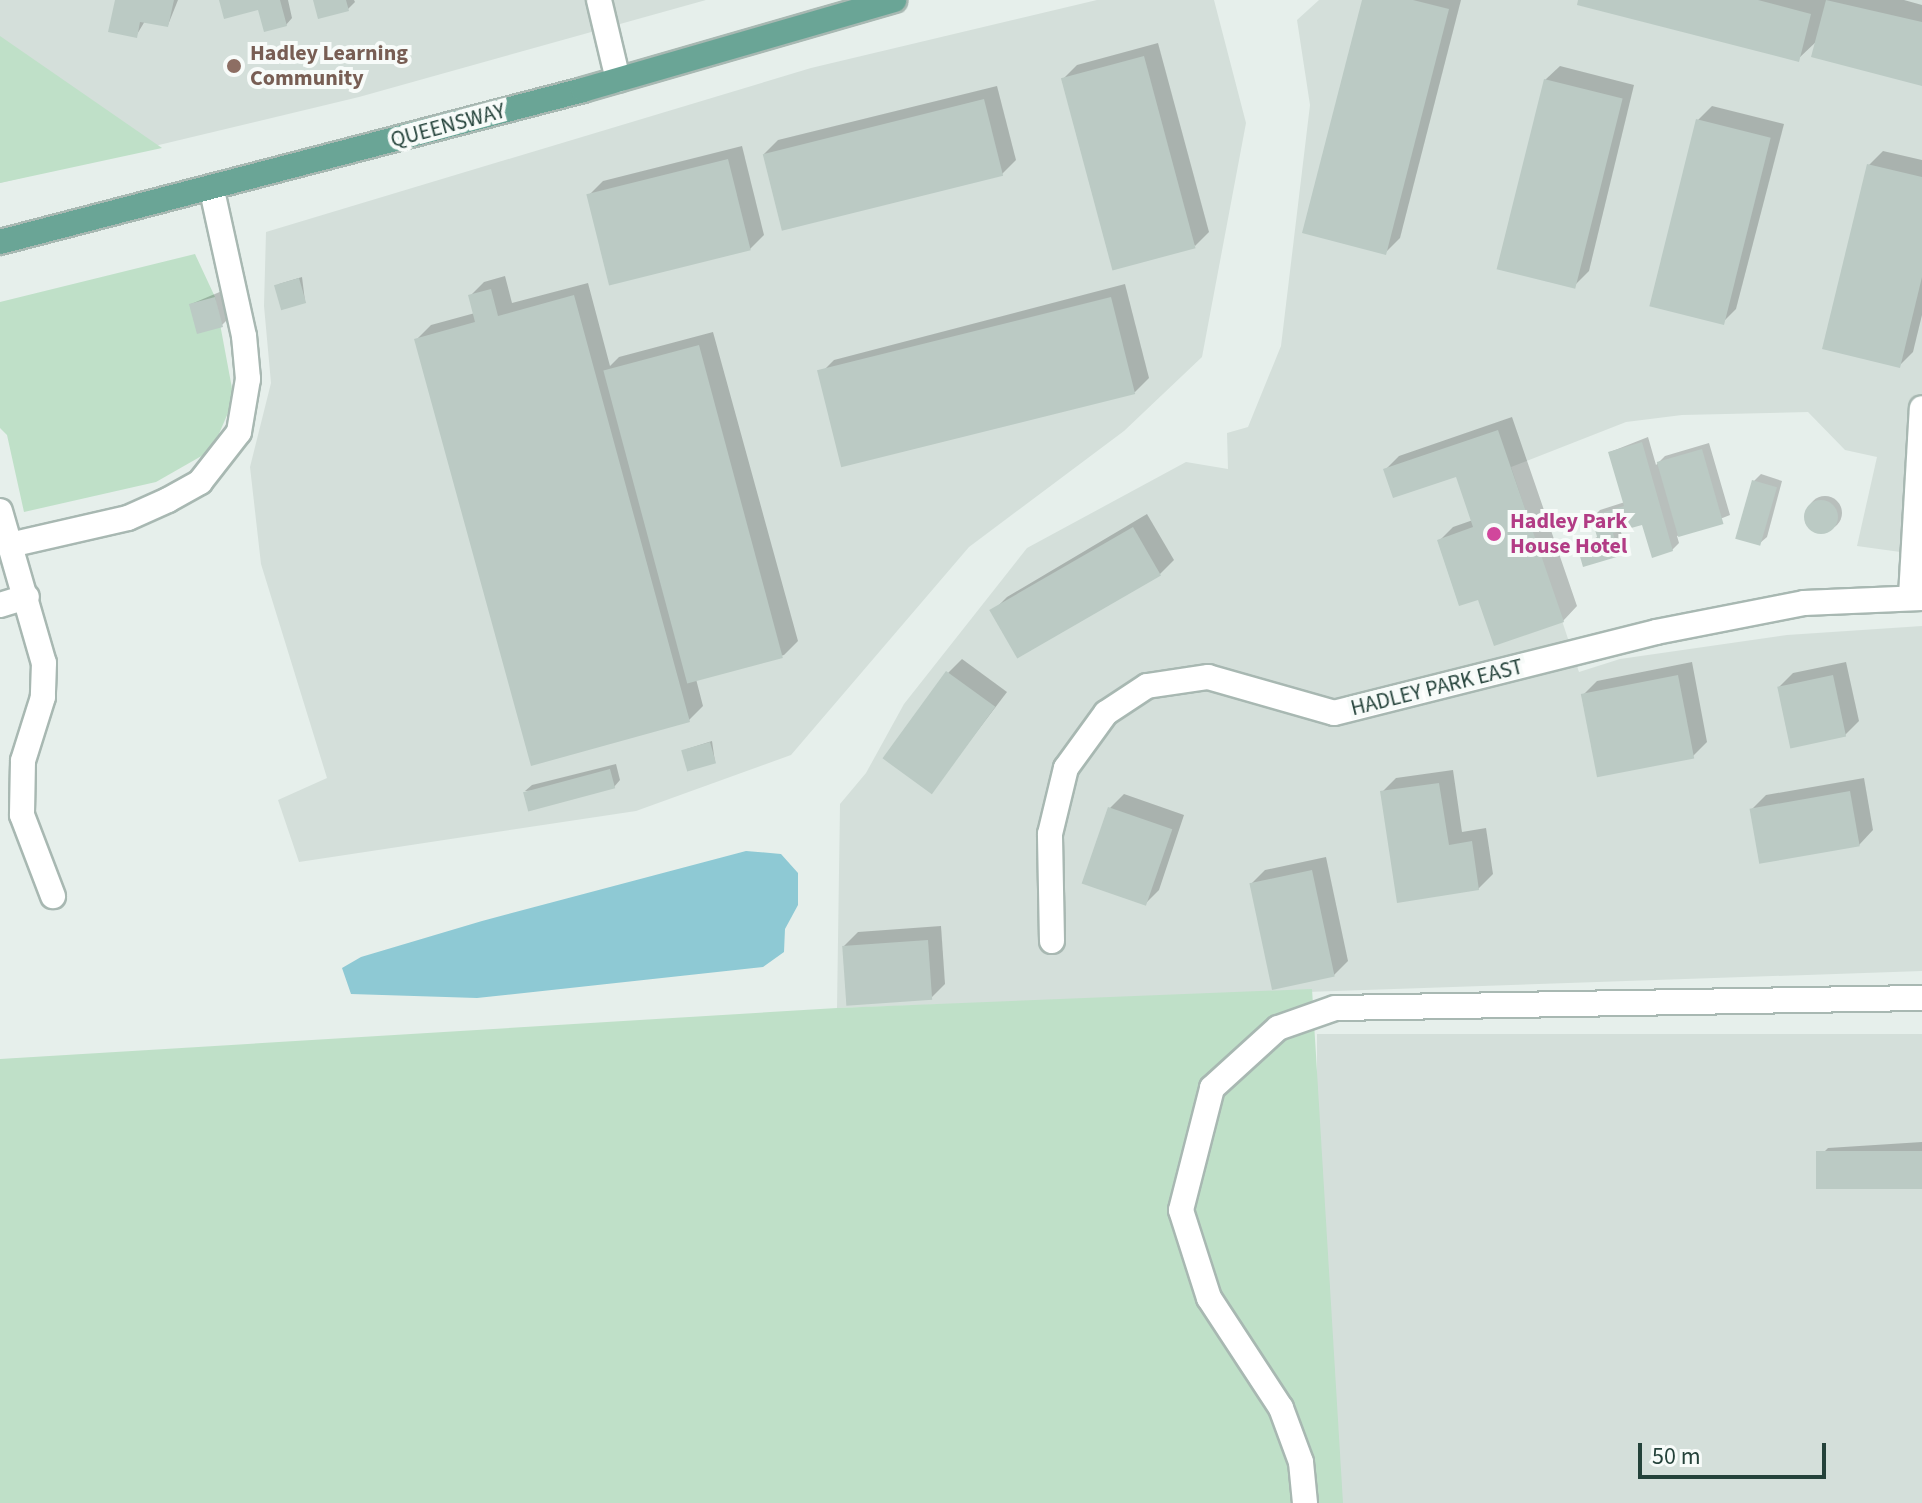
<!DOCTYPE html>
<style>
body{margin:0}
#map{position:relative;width:1922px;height:1503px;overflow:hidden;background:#e6efeb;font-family:"Source Sans 3",sans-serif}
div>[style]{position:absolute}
.built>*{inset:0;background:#d4dfda;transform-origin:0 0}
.green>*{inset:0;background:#bfe0c8}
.water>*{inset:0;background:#8ec9d4}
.shadow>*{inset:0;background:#0003}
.round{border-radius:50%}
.building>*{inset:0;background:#bbcac4;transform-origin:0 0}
.roads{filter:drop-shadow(2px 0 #a8b8b2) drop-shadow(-2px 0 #a8b8b2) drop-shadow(0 2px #a8b8b2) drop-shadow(0 -2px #a8b8b2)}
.minor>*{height:24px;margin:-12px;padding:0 12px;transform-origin:12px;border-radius:12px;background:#fff}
.major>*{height:24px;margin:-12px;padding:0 12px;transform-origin:12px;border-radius:12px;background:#6aa596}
.dots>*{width:22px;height:22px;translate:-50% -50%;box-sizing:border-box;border:4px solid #f7fbf9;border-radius:50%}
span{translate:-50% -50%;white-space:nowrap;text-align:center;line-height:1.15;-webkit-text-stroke:8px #f7fbf9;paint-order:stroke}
.education-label{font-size:22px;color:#785e54;font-weight:700}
.left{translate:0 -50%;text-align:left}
.street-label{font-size:22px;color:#24423a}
.hotel-label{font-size:22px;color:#b23c85;font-weight:700}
.scale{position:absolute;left:1638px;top:1443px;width:188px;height:36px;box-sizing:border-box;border:4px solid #24423a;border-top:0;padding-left:10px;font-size:24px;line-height:28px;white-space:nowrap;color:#24423a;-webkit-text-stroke:6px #f7fbf9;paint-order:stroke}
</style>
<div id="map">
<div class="built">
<i style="clip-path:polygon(0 0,706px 0,359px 97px,0 183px)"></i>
<i style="clip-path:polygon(1097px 0,1214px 0,1246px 123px,1202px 357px,1124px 431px,969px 547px,791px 755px,636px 811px,299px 862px,278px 800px,327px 778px,261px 564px,250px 467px,271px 383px,264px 306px,266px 232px,811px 68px)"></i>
<i style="clip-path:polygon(1319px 0,1922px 0,1922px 555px,1857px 546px,1877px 457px,1845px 450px,1808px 412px,1682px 415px,1626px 422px,1511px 467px,1579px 672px,1620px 659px,1787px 635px,1922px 626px,1922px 971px,837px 1008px,840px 804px,866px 773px,904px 704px,1027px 548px,1186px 462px,1228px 469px,1227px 433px,1248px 427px,1281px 346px,1310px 105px,1297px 20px)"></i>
<i style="left:1922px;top:1034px;width:469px;height:605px;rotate:90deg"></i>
</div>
<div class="green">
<i style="clip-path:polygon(0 36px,162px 148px,0 183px)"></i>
<i style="clip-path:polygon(195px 254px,215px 297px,234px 399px,212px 450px,156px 482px,24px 512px,7px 435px,0 428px,0 302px)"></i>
<i style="clip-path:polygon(1312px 989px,1343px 1503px,0 1503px,0 1059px,837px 1008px)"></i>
</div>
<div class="water">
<i style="clip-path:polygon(746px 851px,781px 854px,798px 873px,798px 905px,785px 929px,784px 952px,763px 967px,477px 998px,351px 994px,342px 968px,361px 957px,482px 921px)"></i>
</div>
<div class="shadow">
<i style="clip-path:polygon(117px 0,178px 0,168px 25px,145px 21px,136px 36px)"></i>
<i style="clip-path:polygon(221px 0,288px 0,292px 18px,286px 25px,259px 8px)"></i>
<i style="clip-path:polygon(315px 0,354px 0,355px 2px,348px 9px)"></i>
<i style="clip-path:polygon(1364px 0,1461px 0,1400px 238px,1386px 252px)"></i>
<i style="clip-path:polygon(1580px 0,1904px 0,1922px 5px,1922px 84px,1818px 40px,1798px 59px)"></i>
<i style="clip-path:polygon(1158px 43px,1209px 232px,1195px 246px,1063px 79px,1077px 65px)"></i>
<i style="clip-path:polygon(1560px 66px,1634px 85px,1589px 271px,1575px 285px,1545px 80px)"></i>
<i style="clip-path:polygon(997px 86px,1016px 160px,1002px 174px,764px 154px,778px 140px)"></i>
<i style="clip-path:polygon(1712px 106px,1784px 124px,1736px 309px,1722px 323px,1698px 120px)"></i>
<i style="clip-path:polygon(742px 146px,764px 235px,750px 249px,589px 195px,603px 181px)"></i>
<i style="clip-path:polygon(1883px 151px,1922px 160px,1922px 315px,1913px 352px,1899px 366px,1869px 165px)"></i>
<i style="clip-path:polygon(505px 276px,512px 303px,588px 283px,610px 366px,619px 357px,713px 332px,798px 641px,784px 655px,696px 679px,703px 706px,689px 720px,417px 339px,431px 325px,475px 313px,470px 296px,484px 282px)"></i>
<i style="clip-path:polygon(302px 277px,305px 301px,276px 286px,279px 284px)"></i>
<i style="clip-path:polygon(1125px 284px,1149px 378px,1135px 392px,820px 374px,834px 360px)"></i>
<i style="clip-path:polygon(222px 291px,229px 318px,222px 325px,191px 304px)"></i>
<i style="clip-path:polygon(1512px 417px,1577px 606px,1563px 621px,1480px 597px,1439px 541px,1453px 527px,1473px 520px,1457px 474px,1385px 470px,1399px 456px)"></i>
<i style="clip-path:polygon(1648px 437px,1656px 465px,1665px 456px,1709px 443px,1730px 515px,1677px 536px,1679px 543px,1672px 550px,1644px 522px,1620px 529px,1626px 548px,1619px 554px,1579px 547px,1599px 536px,1594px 516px,1600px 510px,1625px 502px,1610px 452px)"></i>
<i style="clip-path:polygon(1761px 474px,1782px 481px,1767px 537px,1760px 543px,1754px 481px)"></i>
<i class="round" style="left:1808px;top:496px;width:34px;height:34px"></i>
<i style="clip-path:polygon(1147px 514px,1174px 560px,1160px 574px,993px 611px,1007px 597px)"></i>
<i style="clip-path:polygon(962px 659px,1007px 692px,931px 792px,948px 673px)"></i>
<i style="clip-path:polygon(1692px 662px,1707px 742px,1693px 756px,1583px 695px,1597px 681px)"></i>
<i style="clip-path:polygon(1846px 662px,1859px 721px,1845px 735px,1779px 687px,1793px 673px)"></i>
<i style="clip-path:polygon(712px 741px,715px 762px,684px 752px,687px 749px)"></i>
<i style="clip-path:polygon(616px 764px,620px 780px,614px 787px,525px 791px,532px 785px)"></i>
<i style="clip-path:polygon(1453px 770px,1462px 832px,1486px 828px,1493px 874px,1478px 889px,1382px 792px,1396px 778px)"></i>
<i style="clip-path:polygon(1864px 778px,1873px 830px,1859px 845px,1752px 809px,1766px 795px)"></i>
<i style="clip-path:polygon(1124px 794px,1184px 815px,1159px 890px,1145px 904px,1110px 808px)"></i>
<i style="clip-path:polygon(1326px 857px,1348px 961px,1334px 975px,1251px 884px,1265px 870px)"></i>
<i style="clip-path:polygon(941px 926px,945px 984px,931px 998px,844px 946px,858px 932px)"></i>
<i style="clip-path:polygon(1922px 1142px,1922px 1187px,1818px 1158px,1828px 1148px)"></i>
</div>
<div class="building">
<i style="clip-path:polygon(115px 0,174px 0,168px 27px,140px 22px,137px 38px,108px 32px)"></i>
<i style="clip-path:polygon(219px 0,280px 0,287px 26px,264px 32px,258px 10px,224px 19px)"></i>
<i style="clip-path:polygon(313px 0,346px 0,349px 11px,318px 19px)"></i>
<i style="clip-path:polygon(1362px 0,1413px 0,1449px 9px,1386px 255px,1302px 233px)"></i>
<i style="clip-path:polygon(1578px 0,1758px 0,1811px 14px,1799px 62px,1577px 5px)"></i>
<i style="clip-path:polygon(1826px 0,1922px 22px,1922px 86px,1811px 57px)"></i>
<i style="left:1144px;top:56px;width:199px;height:86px;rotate:75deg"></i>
<i style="left:1544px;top:79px;width:81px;height:196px;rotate:14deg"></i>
<i style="left:984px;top:99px;width:79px;height:228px;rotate:76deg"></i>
<i style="left:1696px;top:119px;width:77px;height:193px;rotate:14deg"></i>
<i style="left:728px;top:159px;width:94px;height:146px;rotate:76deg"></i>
<i style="clip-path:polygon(1867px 164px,1922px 177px,1922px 277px,1900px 368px,1822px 349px)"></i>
<i style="left:299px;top:278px;width:26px;height:26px;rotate:74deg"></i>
<i style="clip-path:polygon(491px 289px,498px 316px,574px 295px,690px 722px,531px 766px,414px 339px,475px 322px,468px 295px)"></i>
<i style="left:215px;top:297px;width:31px;height:27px;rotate:75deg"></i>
<i style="left:1111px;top:297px;width:100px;height:303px;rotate:76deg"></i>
<i style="left:699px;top:345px;width:324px;height:99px;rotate:75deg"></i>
<i style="clip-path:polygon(1498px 430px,1564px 622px,1494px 646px,1478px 600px,1459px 606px,1437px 540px,1473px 527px,1456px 477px,1393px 498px,1383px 469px)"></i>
<i style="clip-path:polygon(1642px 442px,1673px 551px,1652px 558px,1642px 525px,1613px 533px,1620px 556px,1583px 567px,1577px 546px,1598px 540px,1591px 516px,1624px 506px,1608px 452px)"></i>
<i style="left:1702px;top:449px;width:78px;height:47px;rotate:74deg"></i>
<i style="left:1752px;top:480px;width:26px;height:61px;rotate:16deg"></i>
<i class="round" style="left:1804px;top:500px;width:34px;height:34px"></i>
<i style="left:1133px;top:527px;width:56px;height:166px;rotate:60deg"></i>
<i style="left:946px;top:671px;width:61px;height:108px;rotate:36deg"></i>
<i style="left:1678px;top:675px;width:85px;height:99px;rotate:79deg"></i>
<i style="left:1833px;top:675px;width:63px;height:57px;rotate:78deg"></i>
<i style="left:710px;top:742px;width:22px;height:30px;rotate:74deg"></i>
<i style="left:610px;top:769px;width:20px;height:90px;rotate:75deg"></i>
<i style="clip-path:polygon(1439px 783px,1449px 845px,1472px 841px,1479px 890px,1397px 903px,1380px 791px)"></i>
<i style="left:1850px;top:791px;width:56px;height:102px;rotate:80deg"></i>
<i style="left:1108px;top:807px;width:68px;height:81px;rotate:19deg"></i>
<i style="left:1312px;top:870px;width:109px;height:64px;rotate:78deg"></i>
<i style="left:928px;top:940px;width:60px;height:86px;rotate:86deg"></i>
<i style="left:1922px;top:1151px;width:38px;height:106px;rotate:90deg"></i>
</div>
<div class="roads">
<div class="minor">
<i style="left:599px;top:0;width:82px;rotate:76.6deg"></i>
<i style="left:0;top:511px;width:158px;rotate:73.9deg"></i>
<i style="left:44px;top:663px;width:34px;rotate:92deg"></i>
<i style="left:43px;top:697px;width:67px;rotate:107.4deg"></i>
<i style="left:23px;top:761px;width:54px;rotate:91.1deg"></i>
<i style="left:22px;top:815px;width:87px;rotate:69.1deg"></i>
<i style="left:10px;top:545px;width:121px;rotate:-12.9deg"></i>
<i style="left:128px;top:518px;width:44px;rotate:-24.2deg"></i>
<i style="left:168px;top:500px;width:37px;rotate:-29deg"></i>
<i style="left:200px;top:482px;width:63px;rotate:-52deg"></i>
<i style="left:239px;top:432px;width:54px;rotate:-80.4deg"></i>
<i style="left:248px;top:379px;width:43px;rotate:-95.3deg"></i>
<i style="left:244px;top:336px;width:149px;rotate:-102.4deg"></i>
<i style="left:1911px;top:596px;width:188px;rotate:-86.7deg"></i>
<i style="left:0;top:605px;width:28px;rotate:-17deg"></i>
<i style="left:1052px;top:941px;width:107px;rotate:-91.1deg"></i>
<i style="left:1050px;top:834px;width:68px;rotate:-76.4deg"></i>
<i style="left:1066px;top:768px;width:68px;rotate:-54deg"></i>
<i style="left:1106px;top:713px;width:49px;rotate:-33.4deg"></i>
<i style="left:1147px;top:686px;width:62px;rotate:-8.4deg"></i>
<i style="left:1208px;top:677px;width:131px;rotate:15.9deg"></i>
<i style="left:1334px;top:713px;width:332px;rotate:-14.1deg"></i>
<i style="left:1656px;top:632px;width:151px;rotate:-11.1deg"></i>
<i style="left:1804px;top:603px;width:118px;rotate:-2.4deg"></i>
<i style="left:1305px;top:1503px;width:41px;rotate:-95.6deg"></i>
<i style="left:1301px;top:1462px;width:58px;rotate:-110.3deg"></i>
<i style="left:1281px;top:1408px;width:131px;rotate:-123.2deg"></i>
<i style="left:1209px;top:1298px;width:92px;rotate:-107.7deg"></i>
<i style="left:1181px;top:1210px;width:126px;rotate:-75.7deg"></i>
<i style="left:1212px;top:1088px;width:89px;rotate:-42.3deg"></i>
<i style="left:1278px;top:1028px;width:60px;rotate:-19.3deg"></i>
<i style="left:1335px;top:1008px;width:587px;rotate:-0.98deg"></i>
</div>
<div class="major">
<i style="left:0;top:242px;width:602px;rotate:-14.61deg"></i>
<i style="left:583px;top:90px;width:324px;rotate:-16.1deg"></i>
</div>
</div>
<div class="dots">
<i style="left:234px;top:66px;background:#8d6e63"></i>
<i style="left:1494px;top:534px;background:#d1479c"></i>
</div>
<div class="education-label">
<span class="left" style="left:250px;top:66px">Hadley Learning<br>Community</span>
</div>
<div class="street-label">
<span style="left:448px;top:126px;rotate:-15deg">QUEENSWAY</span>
<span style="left:1437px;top:688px;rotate:-14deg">HADLEY PARK EAST</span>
</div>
<div class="hotel-label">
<span class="left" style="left:1510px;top:534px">Hadley Park<br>House Hotel</span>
</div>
<div class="scale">50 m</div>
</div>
